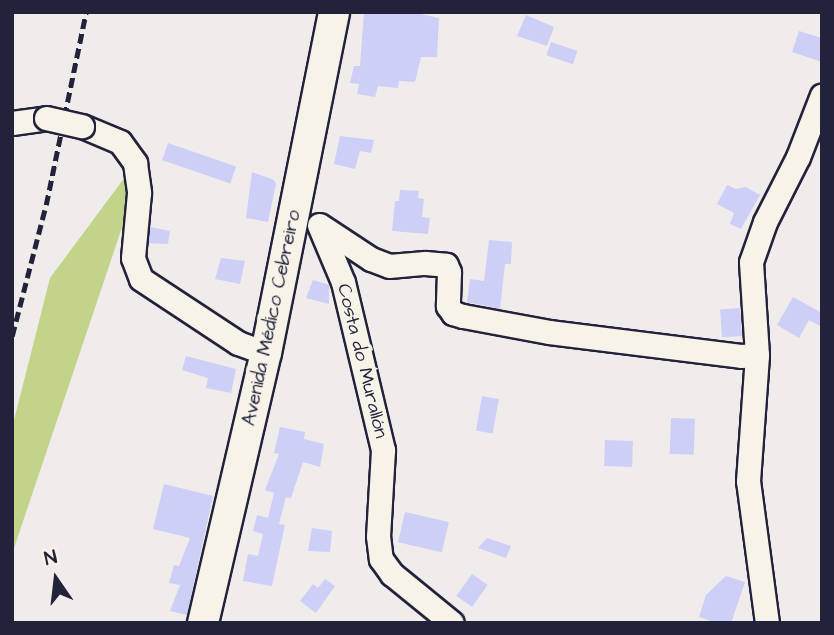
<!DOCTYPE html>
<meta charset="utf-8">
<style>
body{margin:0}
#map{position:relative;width:834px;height:635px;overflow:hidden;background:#efeceb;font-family:"Architects Daughter",sans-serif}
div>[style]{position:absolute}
.green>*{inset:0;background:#c1d489}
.building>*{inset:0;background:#cdcff7;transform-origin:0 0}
.roads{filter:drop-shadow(2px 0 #22223b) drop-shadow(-2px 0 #22223b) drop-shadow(0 2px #22223b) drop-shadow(0 -2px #22223b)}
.minor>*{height:23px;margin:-11.5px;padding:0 11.5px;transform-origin:11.5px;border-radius:11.5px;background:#f7f3e8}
.major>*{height:30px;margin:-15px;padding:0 15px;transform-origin:15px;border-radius:15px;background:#f7f3e8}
.rail>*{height:4.5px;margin-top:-2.25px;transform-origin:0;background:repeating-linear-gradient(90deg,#22223b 0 10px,transparent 0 15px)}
.bridges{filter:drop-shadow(2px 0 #22223b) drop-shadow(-2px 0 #22223b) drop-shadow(0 2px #22223b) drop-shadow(0 -2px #22223b)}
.minor-bridge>*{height:23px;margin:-11.5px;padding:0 11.5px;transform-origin:11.5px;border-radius:11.5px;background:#f7f3e8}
span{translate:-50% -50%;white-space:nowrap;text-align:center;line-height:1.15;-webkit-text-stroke:7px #f7f3e8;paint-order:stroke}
.street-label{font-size:19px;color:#22223b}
.frame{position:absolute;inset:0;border:14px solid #22223b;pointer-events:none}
.north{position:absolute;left:21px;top:544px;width:70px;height:70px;-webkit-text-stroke:5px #f7f3e8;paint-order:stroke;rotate:346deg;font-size:19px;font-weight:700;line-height:28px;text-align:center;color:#22223b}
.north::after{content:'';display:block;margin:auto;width:24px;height:32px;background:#22223b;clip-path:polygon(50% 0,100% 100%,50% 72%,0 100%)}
</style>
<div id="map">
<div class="green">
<i style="clip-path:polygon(125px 177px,135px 189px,12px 554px,12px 428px,50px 278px)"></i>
</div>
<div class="building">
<i style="clip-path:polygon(364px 12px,411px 12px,439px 18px,437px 57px,421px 57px,415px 82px,399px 81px,398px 88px,378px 86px,375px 97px,357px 94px,359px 84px,350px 83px,354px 66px,360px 66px)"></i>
<i style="clip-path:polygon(526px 15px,554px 27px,547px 46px,517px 36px)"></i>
<i style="clip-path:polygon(799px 31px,822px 38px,822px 62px,792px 52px)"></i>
<i style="left:551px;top:42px;width:28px;height:14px;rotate:19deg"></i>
<i style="clip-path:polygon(340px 136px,374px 140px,371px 153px,360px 151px,355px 169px,334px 164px)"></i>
<i style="left:168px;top:143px;width:72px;height:18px;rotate:19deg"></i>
<i style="clip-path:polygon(252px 172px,274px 180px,276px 184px,268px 222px,246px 218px)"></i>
<i style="clip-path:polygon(727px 185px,736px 189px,746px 187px,760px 195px,741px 229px,730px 224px,734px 213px,717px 204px)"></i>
<i style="clip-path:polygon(400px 190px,419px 191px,418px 198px,424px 199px,422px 217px,430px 218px,428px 234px,392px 231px,395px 201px,399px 201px)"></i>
<i style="clip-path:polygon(150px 227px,170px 231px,168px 244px,148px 243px)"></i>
<i style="clip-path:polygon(489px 240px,512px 242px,511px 264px,505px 264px,500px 309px,467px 302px,470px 279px,484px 281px)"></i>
<i style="clip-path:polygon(221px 258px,245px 261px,240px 284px,215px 279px)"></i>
<i style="clip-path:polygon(313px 280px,329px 285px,329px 304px,306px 298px)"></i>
<i style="clip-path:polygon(793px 297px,822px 313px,822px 327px,809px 320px,799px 338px,777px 325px)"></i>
<i style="left:740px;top:308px;width:28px;height:20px;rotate:86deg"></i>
<i style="clip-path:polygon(186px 356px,236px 369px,231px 393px,206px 388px,208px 378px,182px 370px)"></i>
<i style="left:482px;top:396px;width:17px;height:35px;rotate:10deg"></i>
<i style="left:671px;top:418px;width:24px;height:36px;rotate:2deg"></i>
<i style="clip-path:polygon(280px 427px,305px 432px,304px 439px,324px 444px,320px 467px,303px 462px,291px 498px,286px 497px,279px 524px,285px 525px,272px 586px,243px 581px,248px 554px,258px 556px,263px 534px,253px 531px,257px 515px,268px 518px,274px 493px,265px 490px,279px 454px,274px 453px)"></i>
<i style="left:605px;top:440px;width:28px;height:26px;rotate:2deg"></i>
<i style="clip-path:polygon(164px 484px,213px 496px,187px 615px,170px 611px,180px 585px,169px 583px,174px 565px,179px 566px,190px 538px,153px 529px)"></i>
<i style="left:405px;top:512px;width:45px;height:31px;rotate:13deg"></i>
<i style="clip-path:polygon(312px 528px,332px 531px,330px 552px,308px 551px)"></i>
<i style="clip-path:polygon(487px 538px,511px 546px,506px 558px,478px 548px)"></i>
<i style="left:472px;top:574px;width:19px;height:27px;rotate:35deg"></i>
<i style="clip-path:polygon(726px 576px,745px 582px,731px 623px,718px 623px,699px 617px,706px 595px)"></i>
<i style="clip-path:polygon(325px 579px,335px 586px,316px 613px,300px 601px,313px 584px,318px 588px)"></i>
</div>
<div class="roads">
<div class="minor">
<i style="left:12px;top:123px;width:34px;rotate:-8deg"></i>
<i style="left:82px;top:126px;width:41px;rotate:22.8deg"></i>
<i style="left:120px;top:142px;width:26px;rotate:54deg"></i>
<i style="left:135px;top:163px;width:30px;rotate:82deg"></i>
<i style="left:139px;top:193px;width:65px;rotate:95.3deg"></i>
<i style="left:133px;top:258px;width:22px;rotate:69deg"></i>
<i style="left:141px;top:279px;width:116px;rotate:33.4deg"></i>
<i style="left:238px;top:343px;width:30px;rotate:20deg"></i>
<i style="left:319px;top:225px;width:62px;rotate:67.2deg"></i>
<i style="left:343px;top:282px;width:173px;rotate:76.6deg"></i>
<i style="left:383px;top:450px;width:86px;rotate:93.3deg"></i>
<i style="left:378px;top:536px;width:23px;rotate:83deg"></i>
<i style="left:381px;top:559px;width:19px;rotate:54deg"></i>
<i style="left:392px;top:574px;width:77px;rotate:39.2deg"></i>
<i style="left:321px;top:226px;width:60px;rotate:33.4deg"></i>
<i style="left:371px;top:259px;width:19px;rotate:21deg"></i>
<i style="left:389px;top:266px;width:36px;rotate:-5deg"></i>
<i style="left:425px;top:263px;width:21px;rotate:5deg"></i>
<i style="left:446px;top:265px;width:8px;rotate:67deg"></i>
<i style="left:449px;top:272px;width:34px;rotate:92deg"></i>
<i style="left:448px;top:306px;width:9px;rotate:54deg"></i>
<i style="left:453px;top:313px;width:10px;rotate:17deg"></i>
<i style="left:463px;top:316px;width:87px;rotate:10.5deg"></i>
<i style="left:549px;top:332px;width:193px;rotate:7.1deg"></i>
<i style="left:741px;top:356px;width:16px;rotate:-4deg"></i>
<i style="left:767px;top:623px;width:143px;rotate:-97.6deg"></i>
<i style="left:748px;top:481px;width:126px;rotate:-85.9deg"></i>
<i style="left:757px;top:355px;width:93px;rotate:-93.7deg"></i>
<i style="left:751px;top:262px;width:42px;rotate:-70.7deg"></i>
<i style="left:765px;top:222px;width:73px;rotate:-63.1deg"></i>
<i style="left:798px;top:157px;width:66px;rotate:-68.8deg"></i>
</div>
<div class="major">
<i style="left:203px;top:623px;width:277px;rotate:-76.9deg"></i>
<i style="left:266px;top:353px;width:348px;rotate:-78.7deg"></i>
</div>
</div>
<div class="rail">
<i style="left:12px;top:336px;width:135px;rotate:-75.5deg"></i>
<i style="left:46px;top:205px;width:197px;rotate:-78.3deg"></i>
</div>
<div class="bridges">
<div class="minor-bridge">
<i style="left:46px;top:118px;width:37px;rotate:13deg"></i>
</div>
</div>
<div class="street-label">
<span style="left:272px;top:318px;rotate:-78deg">Avenida Médico Cebreiro</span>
<span style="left:362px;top:361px;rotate:76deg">Costa do Murallón</span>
</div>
<div class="frame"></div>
<div class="north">N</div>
</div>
